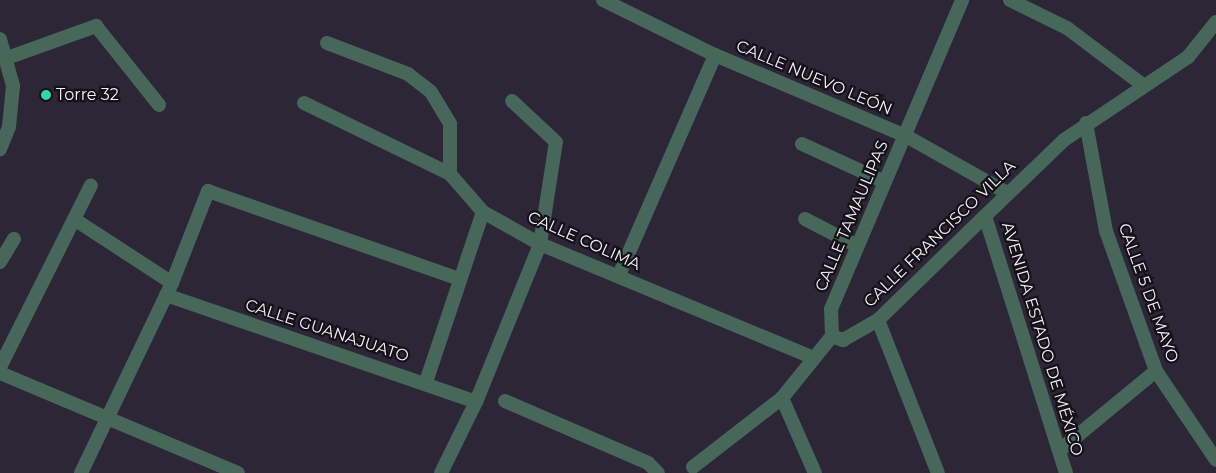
<!DOCTYPE html>
<meta charset="utf-8">
<style>
body{margin:0}
#map{position:relative;width:1216px;height:473px;overflow:hidden;background:#2d2637;font-family:Montserrat,sans-serif}
div>[style]{position:absolute}
.minor>*{height:14px;margin:-7px;padding:0 7px;transform-origin:7px;border-radius:7px;background:#46675a}
.tertiary>*{height:14px;margin:-7px;padding:0 7px;transform-origin:7px;border-radius:7px;background:#46675a}
.dots>*{width:14px;height:14px;translate:-50% -50%;box-sizing:border-box;border:2px solid #141118;border-radius:50%}
span{translate:-50% -50%;white-space:nowrap;text-align:center;line-height:1.15;-webkit-text-stroke:4.5px #141118;paint-order:stroke}
.street-label{font-size:16px;color:#f5f1fc}
.poi-label{font-size:16px;color:#f5f1fc}
.left{translate:0 -50%;text-align:left}
</style>
<div id="map">
<div class="minor">
<i style="left:603px;top:0;width:125px;rotate:26.2deg"></i>
<i style="left:715px;top:55px;width:207px;rotate:23deg"></i>
<i style="left:906px;top:136px;width:116px;rotate:29.4deg"></i>
<i style="left:1010px;top:0;width:64px;rotate:26.2deg"></i>
<i style="left:1067px;top:28px;width:95px;rotate:36.9deg"></i>
<i style="left:0;top:39px;width:49px;rotate:74.5deg"></i>
<i style="left:13px;top:86px;width:41px;rotate:95.6deg"></i>
<i style="left:9px;top:127px;width:24px;rotate:112deg"></i>
<i style="left:327px;top:43px;width:87px;rotate:20.9deg"></i>
<i style="left:408px;top:74px;width:29px;rotate:38deg"></i>
<i style="left:431px;top:92px;width:37px;rotate:59deg"></i>
<i style="left:450px;top:124px;width:50px;rotate:90deg"></i>
<i style="left:7px;top:58px;width:95px;rotate:-19.8deg"></i>
<i style="left:96px;top:26px;width:101px;rotate:51.4deg"></i>
<i style="left:304px;top:103px;width:162px;rotate:25.9deg"></i>
<i style="left:450px;top:174px;width:50px;rotate:49deg"></i>
<i style="left:483px;top:212px;width:65px;rotate:29.3deg"></i>
<i style="left:540px;top:244px;width:297px;rotate:22.6deg"></i>
<i style="left:1086px;top:123px;width:110px;rotate:79.5deg"></i>
<i style="left:1106px;top:231px;width:149px;rotate:70.3deg"></i>
<i style="left:1156px;top:371px;width:107px;rotate:56deg"></i>
<i style="left:802px;top:144px;width:91px;rotate:24.6deg"></i>
<i style="left:74px;top:219px;width:117px;rotate:33.1deg"></i>
<i style="left:805px;top:219px;width:59px;rotate:27.4deg"></i>
<i style="left:0;top:262px;width:27px;rotate:-59deg"></i>
<i style="left:619px;top:275px;width:240px;rotate:-66.4deg"></i>
<i style="left:166px;top:295px;width:328px;rotate:19deg"></i>
<i style="left:878px;top:320px;width:164px;rotate:68.6deg"></i>
<i style="left:832px;top:336px;width:27px;rotate:-92deg"></i>
<i style="left:831px;top:309px;width:336px;rotate:-67deg"></i>
<i style="left:0;top:367px;width:203px;rotate:-63.4deg"></i>
<i style="left:0;top:373px;width:258px;rotate:22.8deg"></i>
<i style="left:426px;top:382px;width:179px;rotate:-71.5deg"></i>
<i style="left:782px;top:398px;width:82px;rotate:66.3deg"></i>
<i style="left:505px;top:401px;width:156px;rotate:23.4deg"></i>
<i style="left:648px;top:463px;width:14px;rotate:45deg"></i>
<i style="left:1060px;top:450px;width:124px;rotate:-39.5deg"></i>
<i style="left:693px;top:467px;width:113px;rotate:-37.8deg"></i>
<i style="left:782px;top:398px;width:80px;rotate:-51.1deg"></i>
<i style="left:832px;top:336px;width:12px;rotate:20deg"></i>
<i style="left:843px;top:340px;width:40px;rotate:-29.7deg"></i>
<i style="left:878px;top:320px;width:149px;rotate:-44.2deg"></i>
<i style="left:81px;top:473px;width:211px;rotate:-64.4deg"></i>
<i style="left:172px;top:283px;width:99px;rotate:-68.6deg"></i>
<i style="left:208px;top:191px;width:264px;rotate:19.3deg"></i>
<i style="left:441px;top:473px;width:79px;rotate:-63.8deg"></i>
<i style="left:476px;top:402px;width:170px;rotate:-67.9deg"></i>
<i style="left:540px;top:244px;width:103px;rotate:-81.1deg"></i>
<i style="left:556px;top:142px;width:60px;rotate:-137deg"></i>
</div>
<div class="tertiary">
<i style="left:1066px;top:473px;width:269px;rotate:-107.5deg"></i>
<i style="left:985px;top:216px;width:110px;rotate:-43.9deg"></i>
<i style="left:1064px;top:140px;width:149px;rotate:-33.8deg"></i>
<i style="left:1188px;top:57px;width:45px;rotate:-51.3deg"></i>
</div>
<div class="dots">
<i style="left:46px;top:95px;background:#37d4a6"></i>
</div>
<div class="street-label">
<span style="left:814px;top:78px;rotate:23deg">CALLE NUEVO LEÓN</span>
<span style="left:852px;top:216px;rotate:-67deg">CALLE TAMAULIPAS</span>
<span style="left:940px;top:234px;rotate:-44deg">CALLE FRANCISCO VILLA</span>
<span style="left:584px;top:241px;rotate:24deg">CALLE COLIMA</span>
<span style="left:1148px;top:293px;rotate:70deg">CALLE 5 DE MAYO</span>
<span style="left:327px;top:331px;rotate:18deg">CALLE GUANAJUATO</span>
<span style="left:1042px;top:339px;rotate:73deg">AVENIDA ESTADO DE MÉXICO</span>
</div>
<div class="poi-label">
<span class="left" style="left:56px;top:95px">Torre 32</span>
</div>
</div>
